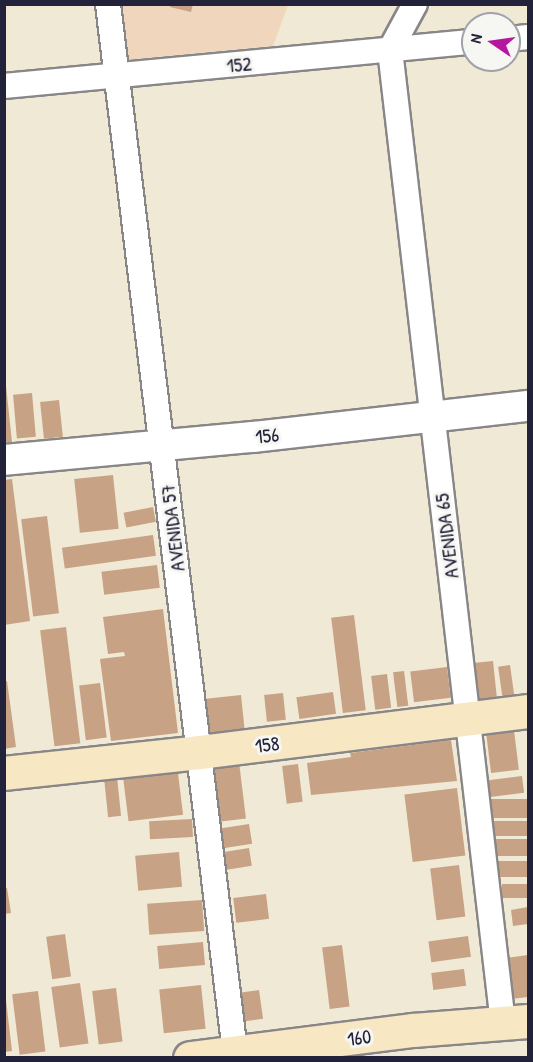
<!DOCTYPE html>
<style>
body{margin:0}
#map{position:relative;width:533px;height:1062px;overflow:hidden;background:#f0e9d5;font-family:"Patrick Hand",sans-serif}
div>[style]{position:absolute}
.built>*{inset:0;background:#f0d6bc}
.building>*{inset:0;background:#c8a284;transform-origin:0 0}
.roads{filter:drop-shadow(2px 0 #898688) drop-shadow(-2px 0 #898688) drop-shadow(0 2px #898688) drop-shadow(0 -2px #898688)}
.minor>*{height:24px;margin:-12px;padding:0 12px;transform-origin:12px;border-radius:12px;background:#fff}
.tertiary>*{height:30px;margin:-15px;padding:0 15px;transform-origin:15px;border-radius:15px;background:#fff}
.secondary>*{height:33px;margin:-16.5px;padding:0 16.5px;transform-origin:16.5px;border-radius:16.5px;background:#f7e8c3}
span{translate:-50% -50%;white-space:nowrap;text-align:center;line-height:1.15;-webkit-text-stroke:6px #f6f6f2;paint-order:stroke}
.street-label{font-size:20px;color:#22223b}
.frame{position:absolute;inset:0;border:6px solid #22223b;pointer-events:none}
.north{position:absolute;left:461px;top:12px;width:60px;height:60px;box-sizing:border-box;background:#f6f6f2;border:2px solid #a1a1a9;border-radius:50%;rotate:283deg;font-size:16px;font-weight:700;line-height:24px;text-align:center;color:#22223b}
.north::after{content:'';display:block;margin:auto;width:21px;height:27px;background:#b5179e;clip-path:polygon(50% 0,100% 100%,50% 72%,0 100%)}
</style>
<div id="map">
<div class="built">
<i style="clip-path:polygon(119px 5px,288px 5px,273px 46px,125px 60px)"></i>
</div>
<div class="building">
<i style="clip-path:polygon(171px 4px,193px 4px,191px 12px,170px 7px)"></i>
<i style="clip-path:polygon(4px 367px,12px 442px,4px 442px)"></i>
<i style="left:32px;top:393px;width:44px;height:19px;rotate:85deg"></i>
<i style="left:59px;top:400px;width:37px;height:19px;rotate:84deg"></i>
<i style="left:113px;top:475px;width:54px;height:39px;rotate:84deg"></i>
<i style="clip-path:polygon(12px 479px,30px 621px,4px 625px,4px 480px)"></i>
<i style="left:153px;top:507px;width:15px;height:30px;rotate:79deg"></i>
<i style="left:47px;top:516px;width:98px;height:26px;rotate:83deg"></i>
<i style="left:153px;top:535px;width:21px;height:92px;rotate:82deg"></i>
<i style="left:157px;top:565px;width:23px;height:56px;rotate:83deg"></i>
<i style="clip-path:polygon(163px 609px,178px 733px,111px 741px,100px 659px,125px 656px,124px 652px,108px 654px,103px 617px)"></i>
<i style="left:354px;top:615px;width:96px;height:23px;rotate:83deg"></i>
<i style="left:66px;top:627px;width:117px;height:26px;rotate:83deg"></i>
<i style="left:493px;top:661px;width:37px;height:20px;rotate:84deg"></i>
<i style="left:510px;top:665px;width:34px;height:12px;rotate:82deg"></i>
<i style="left:447px;top:667px;width:31px;height:37px;rotate:83deg"></i>
<i style="left:404px;top:671px;width:35px;height:11px;rotate:83deg"></i>
<i style="left:387px;top:674px;width:34px;height:16px;rotate:83deg"></i>
<i style="clip-path:polygon(7px 681px,16px 747px,4px 749px,4px 682px)"></i>
<i style="left:100px;top:683px;width:55px;height:21px;rotate:83deg"></i>
<i style="left:333px;top:692px;width:22px;height:37px;rotate:82deg"></i>
<i style="left:283px;top:693px;width:27px;height:19px;rotate:84deg"></i>
<i style="left:241px;top:695px;width:36px;height:40px;rotate:84deg"></i>
<i style="left:513px;top:722px;width:48px;height:28px;rotate:83deg"></i>
<i style="clip-path:polygon(451px 740px,457px 781px,311px 795px,307px 763px,351px 757px,350px 753px)"></i>
<i style="left:239px;top:762px;width:57px;height:27px;rotate:83deg"></i>
<i style="left:298px;top:764px;width:38px;height:16px;rotate:83deg"></i>
<i style="left:177px;top:765px;width:50px;height:55px;rotate:83deg"></i>
<i style="left:522px;top:776px;width:17px;height:36px;rotate:83deg"></i>
<i style="left:117px;top:777px;width:39px;height:13px;rotate:84deg"></i>
<i style="left:457px;top:788px;width:68px;height:53px;rotate:83deg"></i>
<i style="left:528px;top:799px;width:19px;height:39px;rotate:90deg"></i>
<i style="left:192px;top:819px;width:18px;height:43px;rotate:87deg"></i>
<i style="left:528px;top:821px;width:15px;height:36px;rotate:90deg"></i>
<i style="left:249px;top:824px;width:20px;height:31px;rotate:81deg"></i>
<i style="left:528px;top:839px;width:17px;height:32px;rotate:90deg"></i>
<i style="left:249px;top:848px;width:18px;height:30px;rotate:81deg"></i>
<i style="left:179px;top:852px;width:35px;height:44px;rotate:85deg"></i>
<i style="left:528px;top:861px;width:16px;height:30px;rotate:90deg"></i>
<i style="left:459px;top:865px;width:52px;height:29px;rotate:83deg"></i>
<i style="left:528px;top:884px;width:14px;height:26px;rotate:90deg"></i>
<i style="clip-path:polygon(4px 888px,7px 888px,11px 913px,4px 914px)"></i>
<i style="left:266px;top:894px;width:25px;height:33px;rotate:83deg"></i>
<i style="left:202px;top:900px;width:31px;height:55px;rotate:86deg"></i>
<i style="clip-path:polygon(528px 907px,528px 924px,513px 926px,511px 910px)"></i>
<i style="left:65px;top:934px;width:43px;height:19px;rotate:82deg"></i>
<i style="left:468px;top:936px;width:21px;height:40px;rotate:82deg"></i>
<i style="left:203px;top:942px;width:23px;height:46px;rotate:85deg"></i>
<i style="left:342px;top:945px;width:62px;height:20px;rotate:83deg"></i>
<i style="clip-path:polygon(528px 955px,528px 997px,511px 999px,506px 958px)"></i>
<i style="left:464px;top:969px;width:17px;height:33px;rotate:83deg"></i>
<i style="left:80px;top:983px;width:61px;height:29px;rotate:82deg"></i>
<i style="left:201px;top:985px;width:44px;height:42px;rotate:84deg"></i>
<i style="left:116px;top:988px;width:54px;height:24px;rotate:83deg"></i>
<i style="left:259px;top:990px;width:29px;height:22px;rotate:82deg"></i>
<i style="left:38px;top:991px;width:61px;height:26px;rotate:83deg"></i>
<i style="clip-path:polygon(6px 1000px,12px 1051px,4px 1052px,4px 1001px)"></i>
</div>
<div class="roads">
<div class="minor">
<i style="left:108px;top:4px;width:1056px;rotate:83.09deg"></i>
<i style="left:415px;top:4px;width:52px;rotate:118.5deg"></i>
<i style="left:390px;top:50px;width:980px;rotate:83.38deg"></i>
<i style="left:509px;top:39px;width:19px;rotate:-6deg"></i>
<i style="left:4px;top:86px;width:471px;rotate:-5.4deg"></i>
</div>
<div class="tertiary">
<i style="left:4px;top:460px;width:251px;rotate:-5.3deg"></i>
<i style="left:254px;top:437px;width:276px;rotate:-6.5deg"></i>
</div>
<div class="secondary">
<i style="left:4px;top:773px;width:196px;rotate:-6.1deg"></i>
<i style="left:199px;top:752px;width:332px;rotate:-7.1deg"></i>
<i style="left:190px;top:1058px;width:225px;rotate:-7.2deg"></i>
<i style="left:413px;top:1030px;width:115px;rotate:-4.5deg"></i>
</div>
</div>
<div class="street-label">
<span style="left:239px;top:64px;rotate:-5deg">152</span>
<span style="left:267px;top:435px;rotate:-6deg">156</span>
<span style="left:172px;top:528px;rotate:-97deg">AVENIDA 57</span>
<span style="left:446px;top:536px;rotate:-97deg">AVENIDA 65</span>
<span style="left:267px;top:744px;rotate:-7deg">158</span>
<span style="left:359px;top:1037px;rotate:-7deg">160</span>
</div>
<div class="frame"></div>
<div class="north">N</div>
</div>
